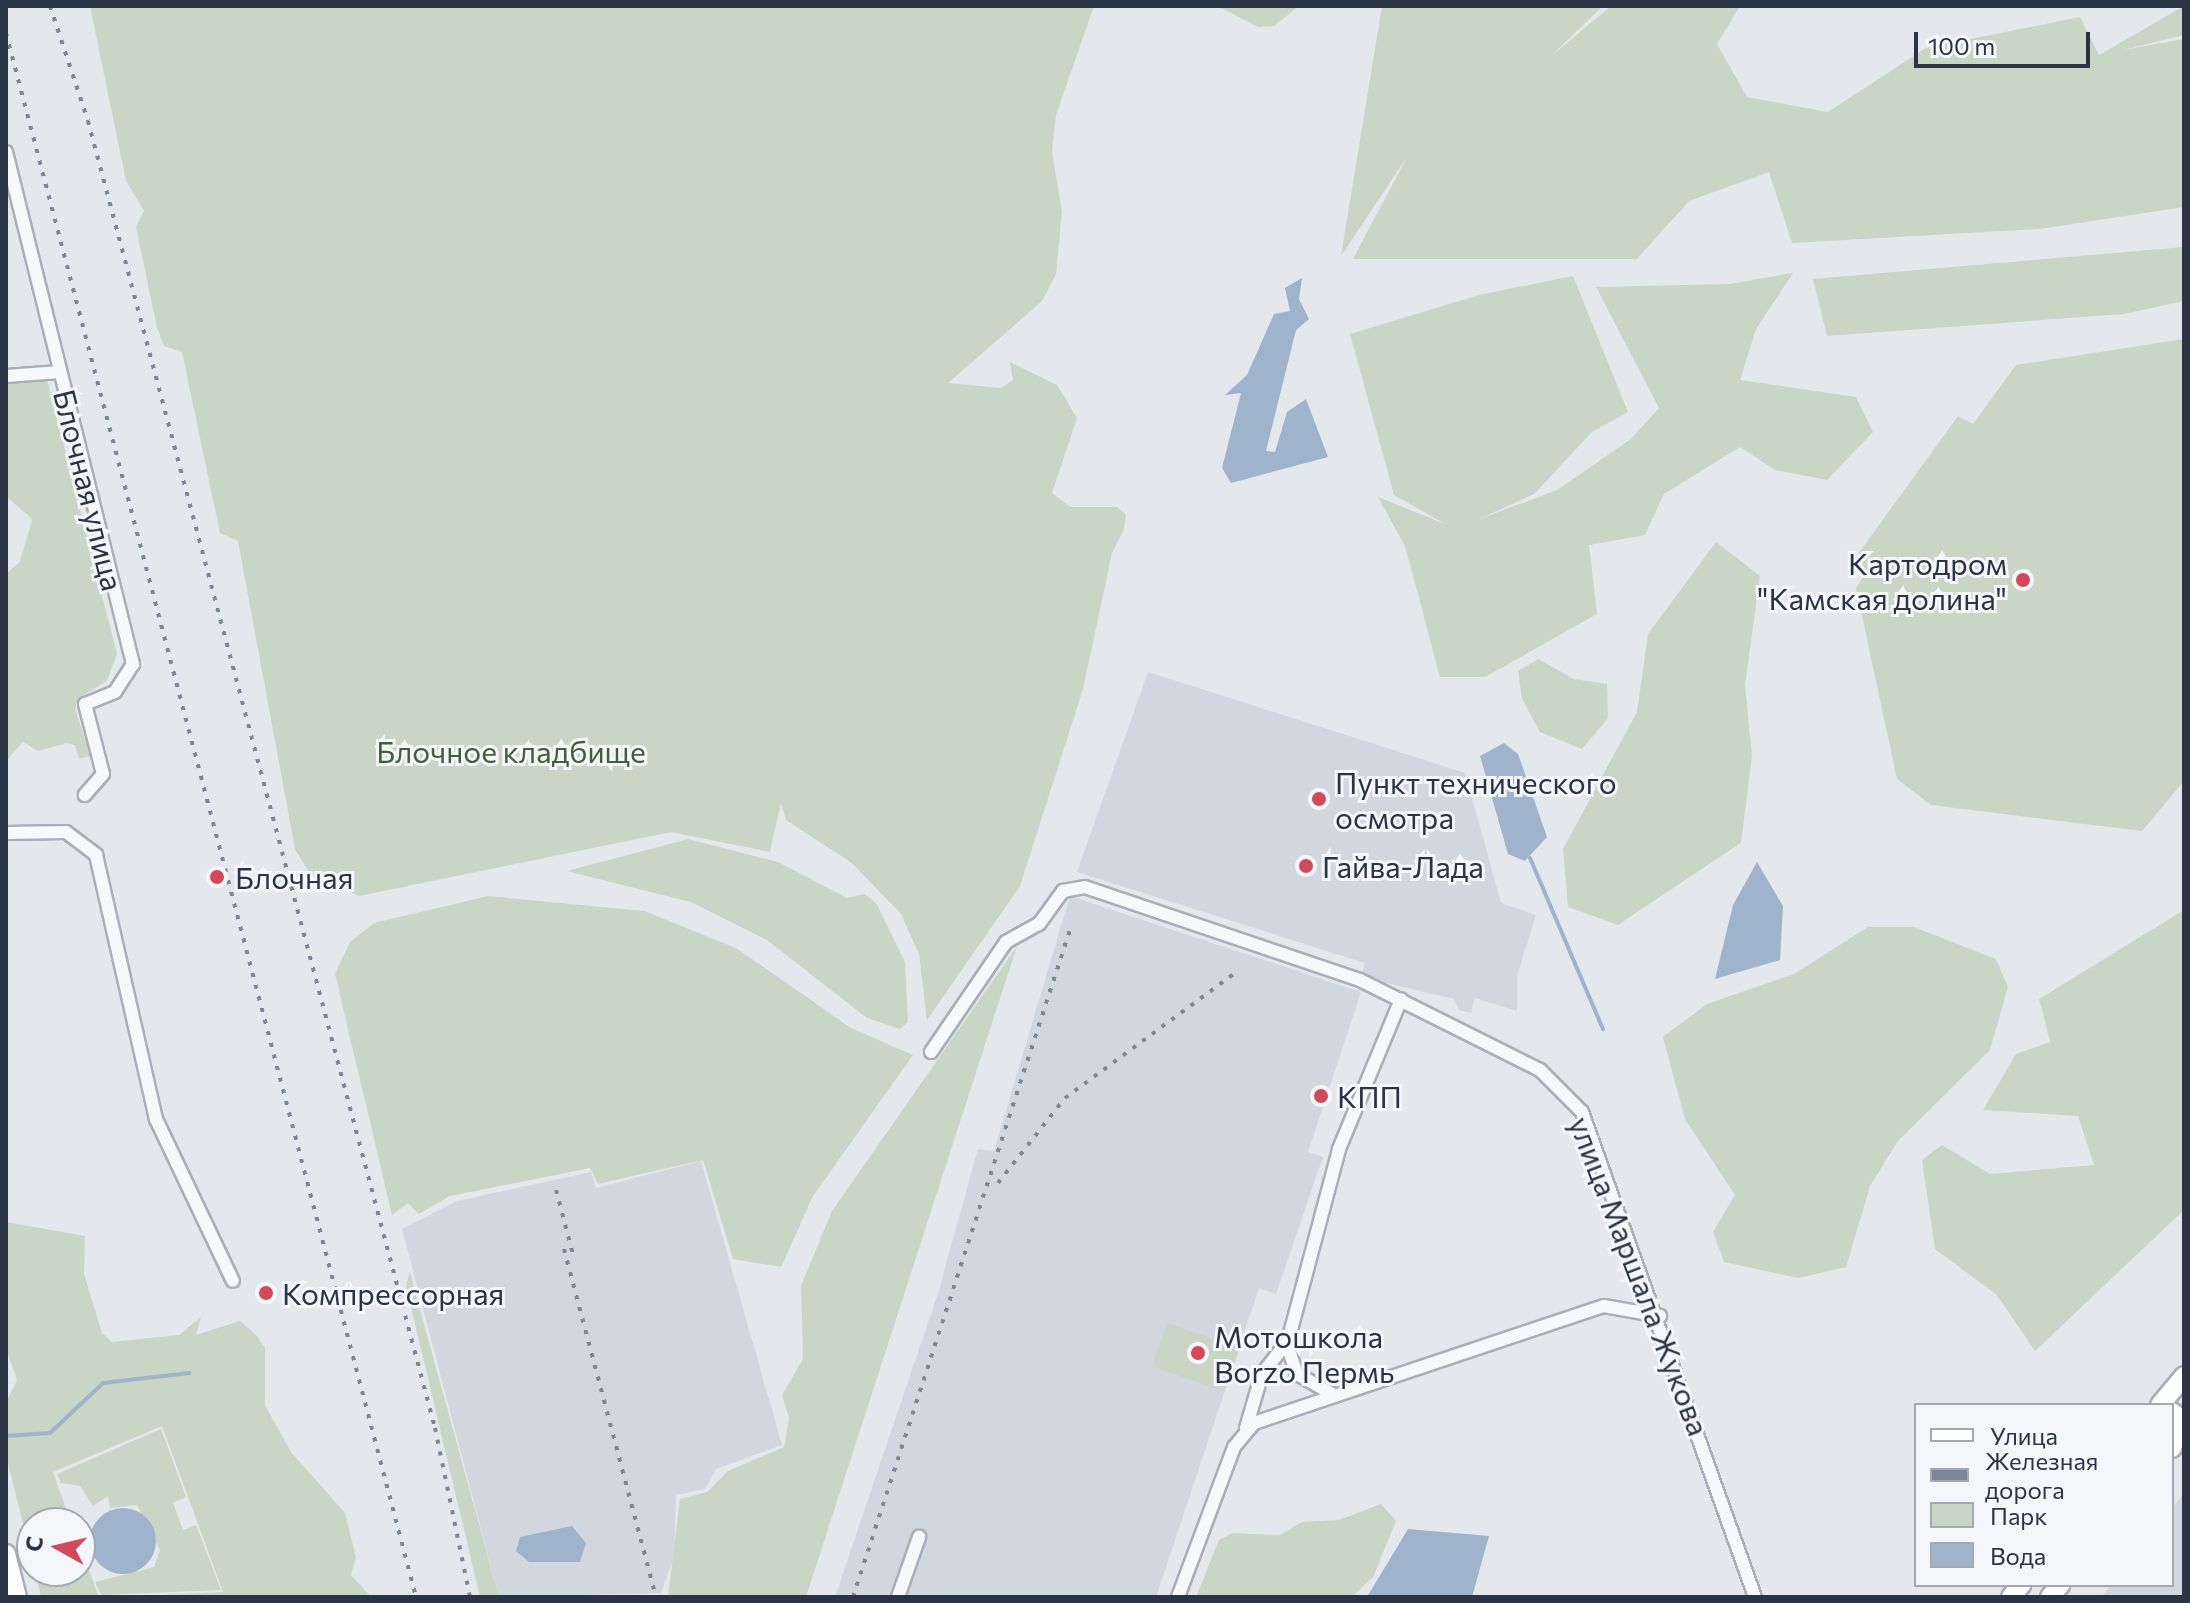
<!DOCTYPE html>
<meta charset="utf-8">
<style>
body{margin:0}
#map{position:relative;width:2190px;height:1603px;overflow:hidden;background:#e4e7ec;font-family:Commissioner,sans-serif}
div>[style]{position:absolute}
.built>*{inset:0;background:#d2d6de}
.green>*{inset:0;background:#c9d6c5;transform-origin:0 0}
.water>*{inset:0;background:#9fb4cc}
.round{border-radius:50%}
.stream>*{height:4px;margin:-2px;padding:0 2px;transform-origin:2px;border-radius:2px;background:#9fb4cc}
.roads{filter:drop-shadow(2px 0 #a9aeb7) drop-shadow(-2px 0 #a9aeb7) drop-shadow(0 2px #a9aeb7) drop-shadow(0 -2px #a9aeb7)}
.minor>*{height:12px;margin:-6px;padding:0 6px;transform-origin:6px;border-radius:6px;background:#f7f8fa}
.primary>*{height:18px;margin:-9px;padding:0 9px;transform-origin:9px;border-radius:9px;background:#fff}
.rail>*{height:4px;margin-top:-2px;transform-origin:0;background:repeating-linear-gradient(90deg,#7d8696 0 4px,transparent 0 12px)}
.dots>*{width:22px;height:22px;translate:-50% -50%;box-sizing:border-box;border:4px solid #f4f6f9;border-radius:50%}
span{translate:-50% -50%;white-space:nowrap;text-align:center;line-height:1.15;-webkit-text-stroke:6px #f4f6f9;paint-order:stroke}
.street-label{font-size:30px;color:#2b3445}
.poi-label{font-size:30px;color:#2b3445}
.right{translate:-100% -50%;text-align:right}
.left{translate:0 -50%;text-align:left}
.park-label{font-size:30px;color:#3f6138}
.frame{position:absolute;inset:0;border:8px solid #2b3445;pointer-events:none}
.legend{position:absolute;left:1914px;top:1403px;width:260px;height:184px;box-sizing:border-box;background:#f4f6f9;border:2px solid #a4a8b1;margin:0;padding:10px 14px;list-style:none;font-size:24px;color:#2b3445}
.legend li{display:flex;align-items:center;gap:16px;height:40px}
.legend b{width:40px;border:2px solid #a4a8b1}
.north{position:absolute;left:16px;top:1507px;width:80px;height:80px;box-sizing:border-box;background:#f4f6f9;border:2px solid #a4a8b1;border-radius:50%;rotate:278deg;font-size:22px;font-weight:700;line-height:32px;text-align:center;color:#2b3445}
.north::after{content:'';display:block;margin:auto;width:28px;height:36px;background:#d1495b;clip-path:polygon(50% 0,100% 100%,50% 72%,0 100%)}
.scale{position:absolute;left:1914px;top:32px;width:176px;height:36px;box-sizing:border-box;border:4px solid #2b3445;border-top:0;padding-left:10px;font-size:24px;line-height:28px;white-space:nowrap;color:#2b3445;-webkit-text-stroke:6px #f4f6f9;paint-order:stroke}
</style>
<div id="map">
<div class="built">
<i style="clip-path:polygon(1148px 672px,1465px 773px,1501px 903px,1536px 915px,1517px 976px,1517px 1011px,1475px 998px,1471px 1013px,1459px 1010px,1454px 999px,1361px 977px,1365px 963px,1077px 872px)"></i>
<i style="clip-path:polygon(1070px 896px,1361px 992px,1308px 1152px,1323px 1157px,1276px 1294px,1259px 1288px,1156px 1597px,835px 1597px,938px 1293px,978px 1149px,994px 1151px)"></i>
<i style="clip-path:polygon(701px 1161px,782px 1445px,716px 1469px,705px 1489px,676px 1495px,674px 1557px,661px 1593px,499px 1597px,402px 1229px,457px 1201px,591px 1172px,596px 1188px)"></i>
<i style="clip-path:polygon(2184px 1493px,2184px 1597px,2102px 1597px,2111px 1585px,2172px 1585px,2172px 1508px)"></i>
</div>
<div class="green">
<i style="clip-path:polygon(90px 6px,1094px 6px,1056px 115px,1052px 151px,1062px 211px,1056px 274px,1042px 301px,948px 383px,1001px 388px,1013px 380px,1010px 362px,1057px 385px,1077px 418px,1052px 493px,1070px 507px,1117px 507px,1126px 515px,1123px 531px,1112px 553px,1083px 689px,1020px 886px,927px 1020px,919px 954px,901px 914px,852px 863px,786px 820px,781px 803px,770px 852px,671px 832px,359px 896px,310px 874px,295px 849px,238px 541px,220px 533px,182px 352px,164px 346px,157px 328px,136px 227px,144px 211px,126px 181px)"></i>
<i style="clip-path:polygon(1217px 6px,1299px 6px,1274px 26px,1258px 27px)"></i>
<i style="clip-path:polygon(1382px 6px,1603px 6px,1549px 58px,1611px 6px,1740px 6px,1717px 44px,1747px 97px,1828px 112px,1926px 48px,2080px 17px,2099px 55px,2184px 6px,2184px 35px,2123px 50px,2184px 39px,2184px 207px,2040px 229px,1792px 243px,1769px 172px,1689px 201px,1637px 259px,1353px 259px,1407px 157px,1341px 256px)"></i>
<i style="clip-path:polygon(2184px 247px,2184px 301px,2124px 314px,1827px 336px,1813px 279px)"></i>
<i style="clip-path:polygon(1793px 273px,1756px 329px,1740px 380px,1856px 397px,1873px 432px,1827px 480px,1775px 470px,1740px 447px,1664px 494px,1645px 535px,1589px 545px,1597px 614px,1485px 677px,1440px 677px,1405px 546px,1378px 497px,1445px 524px,1394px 495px,1350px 334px,1479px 295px,1573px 276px,1628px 412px,1592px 432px,1534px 494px,1477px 520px,1557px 490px,1631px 439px,1659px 408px,1596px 287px,1730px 284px)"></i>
<i style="clip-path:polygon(2184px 339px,2184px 781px,2142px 831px,1931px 805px,1897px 779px,1856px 588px,1866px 572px,1853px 561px,1958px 416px,1973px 424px,2016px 365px)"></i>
<i style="clip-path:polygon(47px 379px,117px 654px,107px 681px,80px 697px,75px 708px,90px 756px,79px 759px,75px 745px,66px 743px,38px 751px,23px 742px,6px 761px,6px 574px,20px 562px,32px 519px,6px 496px,6px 380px)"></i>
<i style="clip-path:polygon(1716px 542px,1760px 576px,1745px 685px,1752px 756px,1741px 843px,1618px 925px,1568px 907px,1563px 849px,1637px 712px,1648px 634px)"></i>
<i style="clip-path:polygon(1538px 659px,1574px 679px,1607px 684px,1608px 718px,1582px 749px,1540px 732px,1522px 699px,1518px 671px)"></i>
<i style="clip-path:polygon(688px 839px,778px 862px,847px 898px,864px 894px,876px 903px,905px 962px,908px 1022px,900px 1029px,867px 1018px,767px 940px,691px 902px,567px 871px)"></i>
<i style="clip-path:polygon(488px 896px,644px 911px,736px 948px,851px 1028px,913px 1055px,813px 1196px,781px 1267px,733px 1259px,703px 1160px,598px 1184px,590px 1168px,450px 1196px,419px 1214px,408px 1203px,392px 1215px,335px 974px,350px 942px,374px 923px)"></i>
<i style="clip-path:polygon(2184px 910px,2184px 1210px,2035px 1351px,1997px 1295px,1935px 1249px,1922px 1160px,1942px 1145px,1990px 1174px,2094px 1165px,2078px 1116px,1983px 1110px,2016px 1054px,2050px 1042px,2039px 999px)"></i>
<i style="clip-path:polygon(1868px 927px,1914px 927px,1996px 959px,2008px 987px,1990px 1050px,1898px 1141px,1870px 1186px,1846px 1267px,1798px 1278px,1724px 1262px,1713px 1232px,1735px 1195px,1685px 1119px,1663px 1037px,1707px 1004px,1794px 974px)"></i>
<i style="clip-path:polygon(1017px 946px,806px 1597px,668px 1597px,680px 1499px,707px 1492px,728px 1471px,784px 1447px,789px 1418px,782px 1395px,803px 1359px,801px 1286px,832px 1211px)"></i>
<i style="clip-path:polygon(6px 1222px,85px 1236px,84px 1274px,102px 1333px,112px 1342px,179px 1335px,201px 1317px,196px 1335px,240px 1321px,257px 1336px,265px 1348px,265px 1405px,291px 1452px,345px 1513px,356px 1557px,351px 1575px,371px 1597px,123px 1597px,223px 1592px,162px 1426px,53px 1472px,71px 1523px,32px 1523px,32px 1560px,6px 1455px,6px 1403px,17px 1380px,6px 1348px)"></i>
<i style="clip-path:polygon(410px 1271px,413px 1284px,499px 1597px,480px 1597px,406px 1286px)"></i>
<i style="left:1167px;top:1323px;width:77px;height:46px;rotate:19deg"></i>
<i style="clip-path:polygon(161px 1429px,186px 1497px,173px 1503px,183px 1530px,196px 1525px,221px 1590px,101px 1595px,95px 1582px,154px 1567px,160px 1550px,137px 1505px,110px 1508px,108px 1496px,93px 1506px,80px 1486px,61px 1483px,57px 1474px)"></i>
<i style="clip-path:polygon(1381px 1504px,1396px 1521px,1373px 1577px,1352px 1597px,1196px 1597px,1219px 1540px,1232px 1533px,1280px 1535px,1302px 1522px,1339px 1520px)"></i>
<i style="clip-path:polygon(80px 1546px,99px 1597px,41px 1597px,35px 1571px,80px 1571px)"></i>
</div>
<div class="water">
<i style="clip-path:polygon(1302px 278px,1299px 299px,1309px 319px,1296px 330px,1266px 451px,1275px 452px,1287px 412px,1306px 399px,1328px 457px,1231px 483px,1222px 468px,1241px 393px,1225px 395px,1247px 375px,1274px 314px,1290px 311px,1285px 288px)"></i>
<i style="clip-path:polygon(1504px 743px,1518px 754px,1547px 837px,1525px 861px,1508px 854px,1480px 756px)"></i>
<i style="clip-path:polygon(1757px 862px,1783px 906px,1780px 960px,1715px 979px,1733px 905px)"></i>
<i class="round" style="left:90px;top:1508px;width:66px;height:66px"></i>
<i style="clip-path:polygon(572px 1526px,586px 1543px,580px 1562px,529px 1562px,516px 1551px,520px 1537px)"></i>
<i style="clip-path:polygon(1408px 1529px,1489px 1536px,1472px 1597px,1367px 1597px)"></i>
</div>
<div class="stream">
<i style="left:1530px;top:858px;width:186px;rotate:66.9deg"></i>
<i style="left:6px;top:1436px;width:44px;rotate:-3.9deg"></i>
<i style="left:50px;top:1433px;width:73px;rotate:-43.3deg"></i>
<i style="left:103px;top:1383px;width:87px;rotate:-6.6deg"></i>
</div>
<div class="roads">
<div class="minor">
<i style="left:6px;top:152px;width:528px;rotate:76.07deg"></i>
<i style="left:133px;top:664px;width:33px;rotate:123deg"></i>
<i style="left:115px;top:692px;width:32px;rotate:158deg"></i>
<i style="left:85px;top:704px;width:72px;rotate:75.6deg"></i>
<i style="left:103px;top:774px;width:28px;rotate:131deg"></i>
<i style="left:6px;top:376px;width:54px;rotate:-4.2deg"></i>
<i style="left:6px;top:833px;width:60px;rotate:-1deg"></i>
<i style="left:66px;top:832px;width:38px;rotate:37deg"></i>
<i style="left:96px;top:855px;width:271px;rotate:77.2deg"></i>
<i style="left:156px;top:1119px;width:179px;rotate:64.6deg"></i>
<i style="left:931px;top:1052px;width:133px;rotate:-55.7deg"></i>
<i style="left:1006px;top:942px;width:38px;rotate:-29deg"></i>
<i style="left:1039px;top:924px;width:41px;rotate:-54deg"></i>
<i style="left:1063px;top:891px;width:22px;rotate:-10deg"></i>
<i style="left:1085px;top:887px;width:290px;rotate:18.7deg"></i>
<i style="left:1360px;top:980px;width:201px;rotate:26.6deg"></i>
<i style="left:1540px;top:1070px;width:59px;rotate:45deg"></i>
<i style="left:1582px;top:1112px;width:515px;rotate:70.37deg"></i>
<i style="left:1334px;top:1395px;width:43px;rotate:-150.4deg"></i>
<i style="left:1297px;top:1374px;width:31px;rotate:-109deg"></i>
<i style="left:1287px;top:1345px;width:203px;rotate:-75.1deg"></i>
<i style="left:1339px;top:1149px;width:162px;rotate:-67.5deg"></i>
<i style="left:1246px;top:1428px;width:56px;rotate:-73.5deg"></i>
<i style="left:1262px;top:1374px;width:42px;rotate:-51.8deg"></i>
<i style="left:898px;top:1597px;width:64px;rotate:-70.7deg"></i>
<i style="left:1178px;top:1597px;width:160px;rotate:-69.5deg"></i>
<i style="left:1234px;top:1447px;width:31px;rotate:-50deg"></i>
<i style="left:1254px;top:1423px;width:369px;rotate:-18.5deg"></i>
<i style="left:1604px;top:1306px;width:57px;rotate:10.1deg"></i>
</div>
<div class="primary">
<i style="left:2160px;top:1405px;width:38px;rotate:-50deg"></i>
<i style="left:2172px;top:1412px;width:11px;rotate:38deg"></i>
<i style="left:2181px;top:1419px;width:30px;rotate:107deg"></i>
<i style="left:6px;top:1554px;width:44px;rotate:75.7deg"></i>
<i style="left:2011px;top:1597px;width:16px;rotate:-50deg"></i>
<i style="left:2050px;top:1597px;width:16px;rotate:-50deg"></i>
</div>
</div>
<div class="rail">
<i style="left:50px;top:6px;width:121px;rotate:71.7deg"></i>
<i style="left:88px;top:121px;width:1352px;rotate:75.13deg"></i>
<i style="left:435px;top:1428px;width:173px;rotate:78.3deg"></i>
<i style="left:6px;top:33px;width:1617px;rotate:75.31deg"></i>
<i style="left:998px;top:1183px;width:108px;rotate:-51.8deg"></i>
<i style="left:1065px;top:1098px;width:215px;rotate:-36.3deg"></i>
<i style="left:556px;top:1190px;width:70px;rotate:75.2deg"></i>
<i style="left:564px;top:1249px;width:360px;rotate:75.2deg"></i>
<i style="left:853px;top:1597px;width:701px;rotate:-71.98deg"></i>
</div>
<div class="dots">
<i style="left:2023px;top:580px;background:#d1495b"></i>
<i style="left:1319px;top:799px;background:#d1495b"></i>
<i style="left:1306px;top:866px;background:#d1495b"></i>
<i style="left:217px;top:877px;background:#d1495b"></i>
<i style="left:1321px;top:1096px;background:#d1495b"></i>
<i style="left:266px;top:1293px;background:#d1495b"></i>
<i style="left:1198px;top:1353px;background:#d1495b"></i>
</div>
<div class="street-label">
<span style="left:89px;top:490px;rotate:76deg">Блочная улица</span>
<span style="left:1640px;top:1276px;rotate:69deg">улица Маршала Жукова</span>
</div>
<div class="poi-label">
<span class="right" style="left:2007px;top:580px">Картодром<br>"Камская долина"</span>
<span class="left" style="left:1335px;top:799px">Пункт технического<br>осмотра</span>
<span class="left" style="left:1322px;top:866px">Гайва-Лада</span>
<span class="left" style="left:235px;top:877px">Блочная</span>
<span class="left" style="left:1337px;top:1096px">КПП</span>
<span class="left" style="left:282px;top:1293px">Компрессорная</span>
<span class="left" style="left:1214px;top:1353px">Мотошкола<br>Borzo Пермь</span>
</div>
<div class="park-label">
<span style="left:511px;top:751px">Блочное кладбище</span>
</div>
<div class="frame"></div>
<ul class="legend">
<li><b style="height:10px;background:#fff"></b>Улица</li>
<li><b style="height:10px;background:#7d8696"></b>Железная дорога</li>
<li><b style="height:22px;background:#c9d6c5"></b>Парк</li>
<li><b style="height:22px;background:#9fb4cc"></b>Вода</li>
</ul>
<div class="north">С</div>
<div class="scale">100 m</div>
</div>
